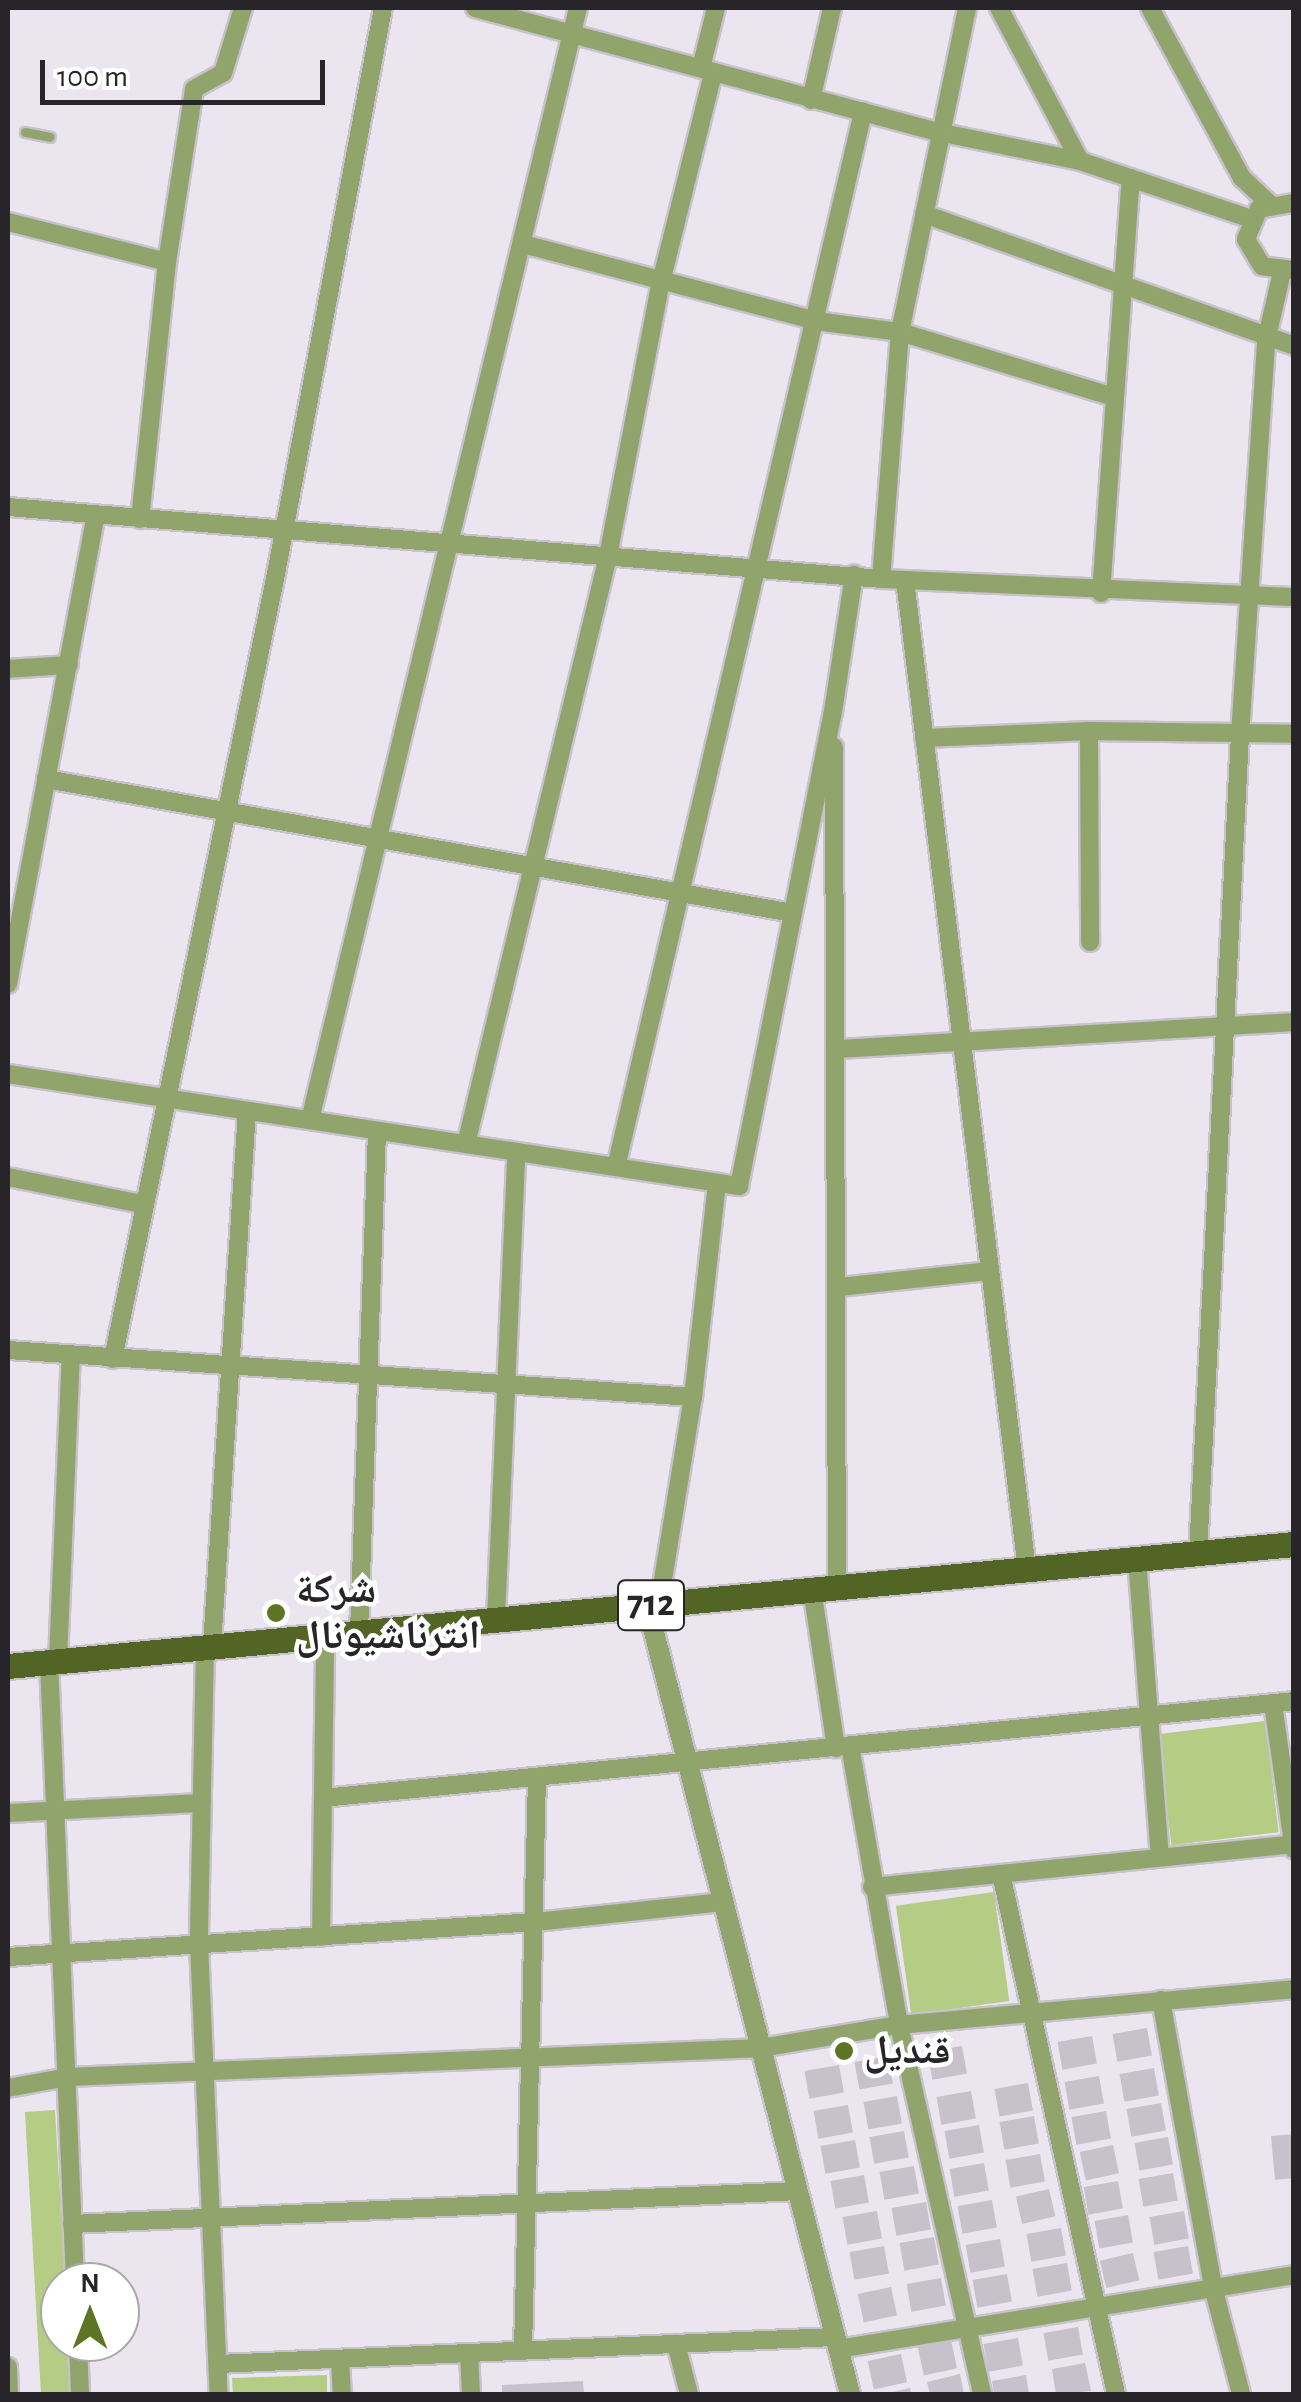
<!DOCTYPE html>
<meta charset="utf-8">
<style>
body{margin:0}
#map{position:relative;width:1301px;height:2402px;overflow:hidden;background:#eae5ee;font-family:"Alegreya Sans","Noto Naskh Arabic",sans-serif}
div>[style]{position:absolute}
.green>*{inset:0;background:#b4cc83;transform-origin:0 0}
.building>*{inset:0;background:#c6c1ca;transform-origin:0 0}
.roads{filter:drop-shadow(2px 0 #c7c2cb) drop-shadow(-2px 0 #c7c2cb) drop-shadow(0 2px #c7c2cb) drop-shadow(0 -2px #c7c2cb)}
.service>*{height:9px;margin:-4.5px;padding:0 4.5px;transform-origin:4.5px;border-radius:4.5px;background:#91a46b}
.minor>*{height:18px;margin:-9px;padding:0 9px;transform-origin:9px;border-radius:9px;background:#91a46b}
.tertiary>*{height:20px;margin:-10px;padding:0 10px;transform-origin:10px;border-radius:10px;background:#91a46b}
.primary>*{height:25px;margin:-12.5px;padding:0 12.5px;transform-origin:12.5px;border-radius:12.5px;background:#536525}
.dots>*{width:28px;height:28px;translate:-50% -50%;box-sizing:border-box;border:5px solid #fff;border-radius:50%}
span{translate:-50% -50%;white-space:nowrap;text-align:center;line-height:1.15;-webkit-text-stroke:9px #fff;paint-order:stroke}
.shield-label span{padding:2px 8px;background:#fff;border:2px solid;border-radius:8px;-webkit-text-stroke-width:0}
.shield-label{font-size:38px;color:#272529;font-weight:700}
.poi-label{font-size:40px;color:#272529;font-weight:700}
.left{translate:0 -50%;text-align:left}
.frame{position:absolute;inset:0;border:10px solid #272529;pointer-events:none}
.north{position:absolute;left:40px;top:2262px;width:100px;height:100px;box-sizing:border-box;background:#fff;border:2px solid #a9a8a9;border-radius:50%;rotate:0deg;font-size:28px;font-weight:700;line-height:40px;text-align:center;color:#272529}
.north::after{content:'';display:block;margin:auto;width:35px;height:45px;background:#5e7425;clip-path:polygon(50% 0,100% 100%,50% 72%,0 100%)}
.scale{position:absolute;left:40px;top:60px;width:285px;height:45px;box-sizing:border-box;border:5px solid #272529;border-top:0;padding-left:12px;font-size:30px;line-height:35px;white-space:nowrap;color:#272529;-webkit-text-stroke:8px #fff;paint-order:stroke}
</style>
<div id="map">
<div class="green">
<i style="left:1265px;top:1721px;width:112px;height:108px;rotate:83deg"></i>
<i style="left:994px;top:1892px;width:110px;height:99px;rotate:82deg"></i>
<i style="clip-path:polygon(55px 2110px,65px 2282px,60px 2282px,60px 2342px,68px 2342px,71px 2394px,41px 2394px,25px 2112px)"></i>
<i style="clip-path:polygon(327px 2375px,327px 2394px,233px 2394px,232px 2378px)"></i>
</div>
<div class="building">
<i style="left:1147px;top:2028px;width:28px;height:35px;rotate:80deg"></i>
<i style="left:1092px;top:2036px;width:28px;height:35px;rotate:80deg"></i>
<i style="left:962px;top:2046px;width:28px;height:35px;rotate:80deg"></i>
<i style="left:888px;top:2056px;width:28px;height:34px;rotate:80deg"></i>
<i style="left:839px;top:2065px;width:28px;height:35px;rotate:80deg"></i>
<i style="left:1154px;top:2068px;width:28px;height:35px;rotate:80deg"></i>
<i style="left:1099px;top:2076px;width:28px;height:35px;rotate:80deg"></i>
<i style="left:1028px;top:2083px;width:28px;height:34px;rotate:80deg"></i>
<i style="left:971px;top:2091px;width:28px;height:35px;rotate:80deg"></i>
<i style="left:897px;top:2096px;width:28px;height:34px;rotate:80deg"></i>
<i style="left:1161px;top:2103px;width:28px;height:35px;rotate:80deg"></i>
<i style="left:848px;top:2105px;width:28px;height:35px;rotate:80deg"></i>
<i style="left:1106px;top:2111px;width:28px;height:35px;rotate:80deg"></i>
<i style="left:1034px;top:2116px;width:28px;height:35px;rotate:80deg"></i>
<i style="left:979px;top:2125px;width:28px;height:35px;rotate:80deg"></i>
<i style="left:904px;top:2131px;width:27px;height:35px;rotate:80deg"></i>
<i style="clip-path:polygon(1294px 2134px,1294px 2178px,1275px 2180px,1271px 2136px)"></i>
<i style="left:1168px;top:2137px;width:28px;height:34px;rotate:80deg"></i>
<i style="left:855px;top:2140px;width:28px;height:35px;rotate:80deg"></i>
<i style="left:1113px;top:2145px;width:29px;height:34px;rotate:78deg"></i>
<i style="left:1040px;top:2154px;width:28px;height:35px;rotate:80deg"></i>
<i style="left:984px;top:2163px;width:28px;height:35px;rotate:80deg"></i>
<i style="left:914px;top:2166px;width:28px;height:35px;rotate:80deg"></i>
<i style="left:1173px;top:2173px;width:28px;height:35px;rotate:80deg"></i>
<i style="left:864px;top:2175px;width:28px;height:34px;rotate:80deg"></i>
<i style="left:1118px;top:2181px;width:28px;height:35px;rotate:80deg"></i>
<i style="left:1049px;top:2189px;width:28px;height:34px;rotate:77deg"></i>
<i style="left:992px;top:2200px;width:28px;height:35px;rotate:80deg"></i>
<i style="left:926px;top:2202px;width:28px;height:35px;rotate:80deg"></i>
<i style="left:877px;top:2211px;width:28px;height:35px;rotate:80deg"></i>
<i style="left:1184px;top:2211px;width:28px;height:35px;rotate:80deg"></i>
<i style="left:1128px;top:2215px;width:28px;height:34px;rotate:80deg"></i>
<i style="left:1061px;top:2228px;width:28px;height:35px;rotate:80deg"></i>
<i style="left:934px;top:2237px;width:28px;height:35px;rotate:80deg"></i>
<i style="left:1000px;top:2239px;width:28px;height:35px;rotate:80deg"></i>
<i style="left:884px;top:2246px;width:28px;height:35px;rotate:80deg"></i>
<i style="left:1188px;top:2246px;width:28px;height:35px;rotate:80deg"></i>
<i style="left:1133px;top:2253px;width:28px;height:34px;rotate:77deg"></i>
<i style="left:1067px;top:2263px;width:28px;height:35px;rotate:80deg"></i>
<i style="left:1007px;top:2274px;width:28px;height:35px;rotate:80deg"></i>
<i style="left:941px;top:2278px;width:28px;height:35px;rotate:80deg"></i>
<i style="left:891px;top:2287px;width:29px;height:34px;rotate:78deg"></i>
<i style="left:1078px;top:2327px;width:28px;height:35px;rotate:80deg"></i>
<i style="left:1018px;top:2338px;width:28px;height:35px;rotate:80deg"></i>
<i style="left:951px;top:2340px;width:29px;height:34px;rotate:78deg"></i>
<i style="left:901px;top:2354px;width:29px;height:34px;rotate:78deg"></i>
<i style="clip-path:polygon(1085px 2363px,1091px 2391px,1056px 2394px,1052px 2369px)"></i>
<i style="clip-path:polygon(960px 2374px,964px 2394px,930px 2394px,927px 2382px)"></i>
<i style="clip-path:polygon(1026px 2375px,1029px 2394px,994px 2394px,992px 2381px)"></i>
<i style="clip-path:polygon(583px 2381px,584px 2394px,502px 2394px,502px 2385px)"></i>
<i style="clip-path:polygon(910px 2388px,911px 2394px,888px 2394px,888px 2393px)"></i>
</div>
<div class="roads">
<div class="service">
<i style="left:25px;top:132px;width:25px;rotate:11deg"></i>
</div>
<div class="minor">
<i style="left:475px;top:8px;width:479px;rotate:15deg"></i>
<i style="left:938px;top:132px;width:145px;rotate:11.5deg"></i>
<i style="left:1080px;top:161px;width:181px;rotate:18.7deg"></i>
<i style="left:999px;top:8px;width:173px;rotate:62.1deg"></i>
<i style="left:1150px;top:8px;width:193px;rotate:61.6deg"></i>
<i style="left:1242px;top:178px;width:37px;rotate:43deg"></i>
<i style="left:701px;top:68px;width:62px;rotate:-76deg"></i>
<i style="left:811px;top:100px;width:94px;rotate:-77.1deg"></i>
<i style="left:924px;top:214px;width:393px;rotate:19.6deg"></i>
<i style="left:8px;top:222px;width:164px;rotate:14.1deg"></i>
<i style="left:523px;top:244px;width:303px;rotate:14.7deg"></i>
<i style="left:816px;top:321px;width:85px;rotate:7.5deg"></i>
<i style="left:900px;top:332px;width:220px;rotate:16.9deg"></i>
<i style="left:1293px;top:270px;width:31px;rotate:-173deg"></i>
<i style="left:1262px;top:266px;width:31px;rotate:-121deg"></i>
<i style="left:1246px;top:239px;width:33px;rotate:-67deg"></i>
<i style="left:1259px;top:209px;width:36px;rotate:-10deg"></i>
<i style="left:8px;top:507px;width:876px;rotate:4.71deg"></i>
<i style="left:881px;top:579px;width:413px;rotate:2.5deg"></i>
<i style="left:140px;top:519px;width:258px;rotate:-84deg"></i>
<i style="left:167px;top:262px;width:175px;rotate:-81.1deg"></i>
<i style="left:194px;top:89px;width:33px;rotate:-29deg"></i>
<i style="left:223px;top:73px;width:68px;rotate:-72.9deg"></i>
<i style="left:881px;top:579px;width:248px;rotate:-85.6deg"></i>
<i style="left:900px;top:332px;width:331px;rotate:-78.3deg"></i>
<i style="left:905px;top:580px;width:996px;rotate:82.97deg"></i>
<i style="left:1101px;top:593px;width:416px;rotate:-85.9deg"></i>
<i style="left:8px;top:669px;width:61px;rotate:-3.8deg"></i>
<i style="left:1089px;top:731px;width:211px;rotate:89.7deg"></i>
<i style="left:924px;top:738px;width:165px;rotate:-2.4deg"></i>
<i style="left:1089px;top:731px;width:205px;rotate:0.8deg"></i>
<i style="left:834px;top:747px;width:840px;rotate:89.8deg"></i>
<i style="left:46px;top:779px;width:758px;rotate:10.18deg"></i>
<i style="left:8px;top:984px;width:476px;rotate:-79.4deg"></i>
<i style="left:839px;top:1049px;width:456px;rotate:-3.4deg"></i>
<i style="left:8px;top:1074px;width:740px;rotate:8.71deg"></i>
<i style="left:739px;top:1186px;width:483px;rotate:-78.8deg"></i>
<i style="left:833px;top:712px;width:139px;rotate:-81.3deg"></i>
<i style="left:310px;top:1120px;width:1144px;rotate:-76.45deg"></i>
<i style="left:466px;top:1144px;width:605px;rotate:-76.42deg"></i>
<i style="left:608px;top:556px;width:279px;rotate:-79.1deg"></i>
<i style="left:661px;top:282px;width:215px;rotate:-76deg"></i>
<i style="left:616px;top:1167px;width:1084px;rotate:-76.82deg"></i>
<i style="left:8px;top:1177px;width:137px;rotate:11.4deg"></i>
<i style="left:839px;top:1287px;width:150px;rotate:-6.1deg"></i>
<i style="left:8px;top:1350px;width:687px;rotate:3.93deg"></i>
<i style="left:113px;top:1359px;width:797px;rotate:-78.27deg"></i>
<i style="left:275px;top:579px;width:581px;rotate:-79.29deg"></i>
<i style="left:1198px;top:1553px;width:819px;rotate:-87.06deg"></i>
<i style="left:1240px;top:735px;width:395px;rotate:-86.2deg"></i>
<i style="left:1266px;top:341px;width:71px;rotate:-76.9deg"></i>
<i style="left:1137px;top:1559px;width:299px;rotate:85.6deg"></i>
<i style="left:812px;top:1589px;width:161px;rotate:81.4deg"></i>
<i style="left:659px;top:1604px;width:210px;rotate:-80.7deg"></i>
<i style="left:693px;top:1397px;width:215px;rotate:-83.6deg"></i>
<i style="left:496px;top:1619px;width:467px;rotate:-87.5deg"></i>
<i style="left:359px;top:1632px;width:501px;rotate:-87.94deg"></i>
<i style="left:212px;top:1646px;width:536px;rotate:-86.26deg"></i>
<i style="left:205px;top:1647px;width:297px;rotate:91.2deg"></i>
<i style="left:199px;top:1944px;width:450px;rotate:87.5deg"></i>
<i style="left:58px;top:1661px;width:305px;rotate:-87.6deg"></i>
<i style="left:49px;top:1662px;width:621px;rotate:87.6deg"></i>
<i style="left:1273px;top:1704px;width:147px;rotate:81.8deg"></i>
<i style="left:850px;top:1746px;width:283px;rotate:80deg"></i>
<i style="left:899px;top:2025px;width:378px;rotate:77.3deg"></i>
<i style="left:323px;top:1798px;width:976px;rotate:-5.7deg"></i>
<i style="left:8px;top:1813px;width:194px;rotate:-3deg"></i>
<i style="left:1001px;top:1874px;width:533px;rotate:77.53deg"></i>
<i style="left:872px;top:1887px;width:423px;rotate:-5.8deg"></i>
<i style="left:321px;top:1937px;width:302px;rotate:-89.2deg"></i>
<i style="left:8px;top:1957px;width:528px;rotate:-3.8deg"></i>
<i style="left:535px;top:1922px;width:189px;rotate:-6.1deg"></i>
<i style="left:1161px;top:2000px;width:292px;rotate:79.7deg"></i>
<i style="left:1213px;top:2287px;width:111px;rotate:75.3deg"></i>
<i style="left:8px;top:2088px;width:61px;rotate:-10.4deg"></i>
<i style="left:68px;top:2077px;width:694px;rotate:-2.4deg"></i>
<i style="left:761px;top:2048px;width:140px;rotate:-9.5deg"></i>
<i style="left:899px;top:2025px;width:397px;rotate:-5.2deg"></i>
<i style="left:72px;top:2224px;width:727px;rotate:-2.6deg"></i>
<i style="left:78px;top:2342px;width:52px;rotate:87.8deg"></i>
<i style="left:676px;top:2344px;width:52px;rotate:75.4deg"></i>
<i style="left:838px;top:2349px;width:462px;rotate:-9.2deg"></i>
<i style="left:523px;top:2350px;width:573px;rotate:-88.6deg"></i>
<i style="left:469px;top:2353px;width:41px;rotate:87.2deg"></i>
<i style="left:340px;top:2359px;width:35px;rotate:87deg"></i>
<i style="left:218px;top:2364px;width:618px;rotate:-2.51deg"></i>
<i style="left:8px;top:2367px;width:27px;rotate:88deg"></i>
</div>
<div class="tertiary">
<i style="left:647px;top:1605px;width:815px;rotate:75.57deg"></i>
</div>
<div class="primary">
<i style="left:8px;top:1666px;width:1292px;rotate:-5.42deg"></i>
</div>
</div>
<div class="dots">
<i style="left:276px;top:1613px;background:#5e7425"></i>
<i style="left:844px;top:2051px;background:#5e7425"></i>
</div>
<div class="shield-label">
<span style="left:651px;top:1605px">712</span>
</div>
<div class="poi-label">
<span class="left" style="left:296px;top:1613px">شركة<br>انترناشيونال</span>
<span class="left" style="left:864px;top:2051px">قنديل</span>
</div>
<div class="frame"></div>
<div class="north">N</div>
<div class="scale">100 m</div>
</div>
